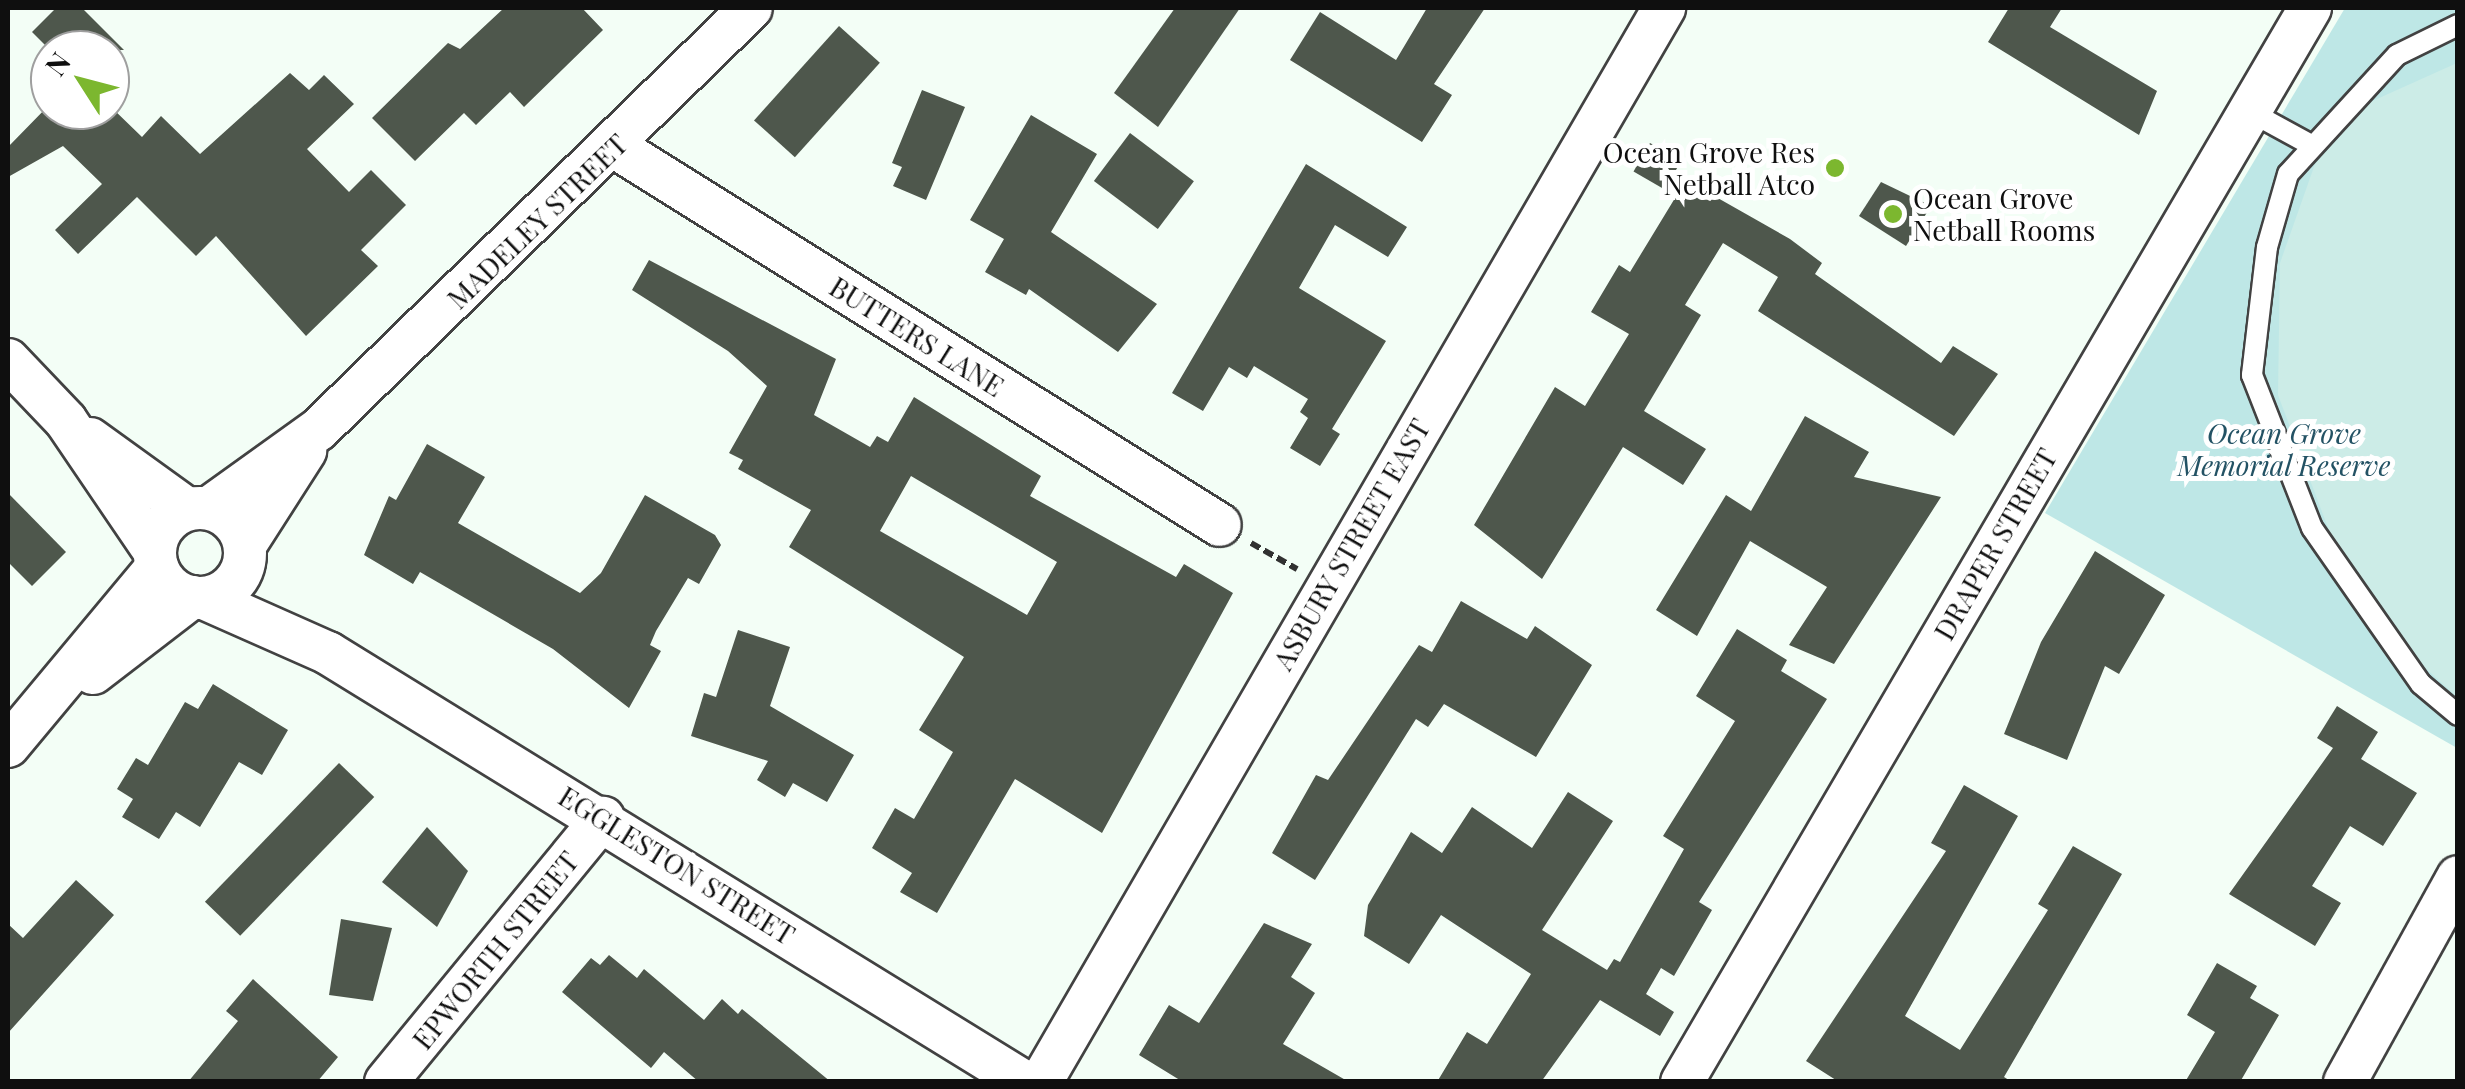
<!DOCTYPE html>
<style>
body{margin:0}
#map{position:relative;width:2465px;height:1089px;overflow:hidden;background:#f3fef6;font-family:"Playfair Display",serif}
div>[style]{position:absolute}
.green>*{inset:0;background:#bee7e6}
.pitch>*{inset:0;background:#ccece7}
.building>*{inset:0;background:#4e574c;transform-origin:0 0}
.path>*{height:6px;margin-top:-3px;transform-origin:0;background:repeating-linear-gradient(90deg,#313131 0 10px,transparent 0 15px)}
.roads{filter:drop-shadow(2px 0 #424242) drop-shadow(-2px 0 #424242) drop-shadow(0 2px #424242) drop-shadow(0 -2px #424242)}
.lane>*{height:20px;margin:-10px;padding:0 10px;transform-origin:10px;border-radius:10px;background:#fff}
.street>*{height:42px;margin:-21px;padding:0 21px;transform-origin:21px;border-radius:21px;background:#fff}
.street>.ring{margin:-21px;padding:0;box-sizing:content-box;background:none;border:42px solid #fff;border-radius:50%}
.dots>*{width:28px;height:28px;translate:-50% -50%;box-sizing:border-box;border:5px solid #fff;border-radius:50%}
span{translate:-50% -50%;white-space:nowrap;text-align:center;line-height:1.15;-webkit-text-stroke:10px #fff;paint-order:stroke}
.poi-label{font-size:28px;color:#0f0f0f}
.right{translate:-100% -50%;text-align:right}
.left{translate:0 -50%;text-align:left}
.street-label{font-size:28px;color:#0f0f0f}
.park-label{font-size:28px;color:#235264;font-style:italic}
.frame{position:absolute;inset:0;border:10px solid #0f0f0f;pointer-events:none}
.north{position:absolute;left:30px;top:30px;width:100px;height:100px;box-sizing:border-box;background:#fff;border:2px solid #9f9f9f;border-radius:50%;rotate:306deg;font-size:28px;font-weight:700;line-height:40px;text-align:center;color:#0f0f0f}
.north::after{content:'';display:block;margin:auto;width:35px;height:45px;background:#7cb72f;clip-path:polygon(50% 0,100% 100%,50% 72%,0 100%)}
</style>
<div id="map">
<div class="green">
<i style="clip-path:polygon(2345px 8px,2457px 8px,2457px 748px,2045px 513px)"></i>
</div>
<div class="pitch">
<i style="clip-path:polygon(2457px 63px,2457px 697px,2410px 654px,2330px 533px,2278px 395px,2280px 263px,2315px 164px,2368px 103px)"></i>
</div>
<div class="building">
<i style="clip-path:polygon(56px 8px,82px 8px,124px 50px,50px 50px,32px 32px)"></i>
<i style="clip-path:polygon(504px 8px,582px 8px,603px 30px,524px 107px,510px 92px,476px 125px,464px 113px,415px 161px,372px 118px,448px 43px,460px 49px)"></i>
<i style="clip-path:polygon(1175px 8px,1240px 8px,1158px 127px,1114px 93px)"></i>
<i style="clip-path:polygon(1427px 8px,1485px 8px,1434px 84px,1452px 95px,1422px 142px,1290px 60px,1320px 12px,1396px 60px)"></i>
<i style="clip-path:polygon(2009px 8px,2062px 8px,2050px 27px,2157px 91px,2139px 135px,1988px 42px)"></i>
<i style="left:839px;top:26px;width:55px;height:127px;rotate:42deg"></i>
<i style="clip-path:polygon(290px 73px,309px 90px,324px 75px,354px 104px,307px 149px,349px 192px,371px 170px,406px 205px,361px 250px,378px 266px,306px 336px,216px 236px,196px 256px,137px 197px,78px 254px,55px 230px,102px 184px,63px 146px,8px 177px,8px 147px,50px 104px,110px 106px,142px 137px,161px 116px,200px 154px)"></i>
<i style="clip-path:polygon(922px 90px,965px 107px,926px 200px,893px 186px,902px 167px,892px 163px)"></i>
<i style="clip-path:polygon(1031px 115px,1097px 154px,1051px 232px,1157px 304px,1118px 352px,1029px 289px,1026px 295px,985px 272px,1004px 239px,970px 220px)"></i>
<i style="left:1130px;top:133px;width:80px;height:60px;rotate:37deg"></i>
<i style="left:1650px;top:143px;width:36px;height:33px;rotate:30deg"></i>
<i style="clip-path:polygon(1306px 164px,1407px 227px,1388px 257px,1335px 225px,1299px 288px,1386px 341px,1332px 429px,1340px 434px,1320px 466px,1290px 448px,1308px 418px,1300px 412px,1308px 399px,1254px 366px,1247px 378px,1229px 367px,1203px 411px,1172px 393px)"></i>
<i style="clip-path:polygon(1686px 180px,1790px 239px,1822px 263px,1815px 274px,1941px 363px,1953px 346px,1998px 374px,1954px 436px,1758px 311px,1778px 277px,1723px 243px,1685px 305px,1701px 315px,1644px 411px,1706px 449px,1683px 485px,1623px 447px,1542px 579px,1474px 525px,1555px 387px,1585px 406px,1629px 334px,1591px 312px,1619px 265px,1630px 272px)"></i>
<i style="clip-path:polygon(1881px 182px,1931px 206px,1906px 246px,1859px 216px)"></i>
<i style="clip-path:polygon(evenodd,649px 260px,836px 359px,814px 415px,870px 447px,877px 436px,888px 442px,914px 397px,1041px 476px,1030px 496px,1176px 577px,1184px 564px,1233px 593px,1102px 833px,1015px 779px,937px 913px,900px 892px,912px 873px,872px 848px,895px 808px,914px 819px,953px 752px,919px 730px,964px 657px,789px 547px,811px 510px,738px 469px,743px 460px,729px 453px,767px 386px,728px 351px,632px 290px,649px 260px,911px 476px,1057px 562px,1027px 615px,880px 531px,911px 476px)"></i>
<i style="clip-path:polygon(1805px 416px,1869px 452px,1854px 477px,1941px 497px,1834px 664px,1789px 645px,1827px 587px,1750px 541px,1697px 636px,1656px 610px,1726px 495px,1751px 511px)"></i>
<i style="clip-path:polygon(427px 444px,485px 477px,458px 523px,580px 593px,601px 573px,645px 495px,715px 535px,721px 545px,699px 584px,688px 578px,656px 631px,650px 645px,661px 651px,629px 708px,553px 649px,420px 572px,413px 584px,364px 555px,389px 496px,396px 500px)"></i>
<i style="clip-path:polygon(8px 493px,66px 552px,32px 586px,8px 562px)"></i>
<i style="clip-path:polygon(2095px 551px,2165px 595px,2119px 674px,2105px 666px,2067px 760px,2004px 734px,2041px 642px)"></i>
<i style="clip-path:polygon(1461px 601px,1527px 639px,1535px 626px,1592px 665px,1536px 757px,1444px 704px,1428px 727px,1416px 719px,1315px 880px,1272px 853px,1316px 775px,1328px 780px,1419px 645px,1432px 652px)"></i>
<i style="clip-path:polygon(1737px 629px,1787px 660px,1781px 671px,1827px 699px,1699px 902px,1712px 910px,1674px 976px,1661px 968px,1646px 994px,1674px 1012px,1660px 1036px,1600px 1000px,1541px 1082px,1437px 1082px,1467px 1032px,1487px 1044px,1531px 974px,1441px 915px,1409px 964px,1364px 936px,1368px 905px,1411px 832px,1442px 853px,1472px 807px,1532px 848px,1568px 792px,1613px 821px,1542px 930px,1607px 970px,1614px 959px,1620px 962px,1684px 849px,1663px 836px,1735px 721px,1696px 696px)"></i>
<i style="clip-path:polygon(738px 630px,790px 647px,770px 706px,854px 755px,827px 802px,793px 783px,785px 797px,757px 780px,768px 761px,691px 736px,704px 693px,716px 697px)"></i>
<i style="clip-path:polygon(213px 684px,288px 730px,262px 775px,239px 762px,200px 827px,176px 812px,159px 839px,122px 817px,133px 799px,117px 789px,136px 758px,148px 765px,185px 702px,198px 709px)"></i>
<i style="clip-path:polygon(2337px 706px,2378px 732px,2361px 759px,2417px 793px,2383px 846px,2350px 826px,2312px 886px,2341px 903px,2315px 946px,2229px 894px,2333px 748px,2317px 738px)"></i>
<i style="left:339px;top:763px;width:49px;height:193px;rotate:44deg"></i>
<i style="clip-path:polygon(1964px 785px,2018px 816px,1905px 1016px,1960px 1050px,2048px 910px,2038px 904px,2073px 846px,2122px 874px,2004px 1077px,2012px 1082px,1839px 1082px,1806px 1061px,1946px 851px,1931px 843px)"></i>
<i style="clip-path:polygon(427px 827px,468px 871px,437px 927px,382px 882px)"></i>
<i style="clip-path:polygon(76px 880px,114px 915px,8px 1033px,8px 924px,23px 938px)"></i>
<i style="clip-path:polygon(341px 919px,392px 928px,373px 1001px,329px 995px)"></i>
<i style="clip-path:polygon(1264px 923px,1312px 944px,1291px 977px,1315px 993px,1283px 1044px,1349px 1082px,1183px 1082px,1139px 1055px,1169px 1005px,1199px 1023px)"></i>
<i style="clip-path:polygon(609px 955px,637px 978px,644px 969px,704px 1020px,722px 999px,738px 1014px,742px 1009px,831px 1082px,699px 1082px,664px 1052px,651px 1068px,562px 992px,591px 958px,600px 965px)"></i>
<i style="clip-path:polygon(2217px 963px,2257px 986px,2250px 998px,2279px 1015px,2240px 1082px,2185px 1082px,2215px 1032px,2187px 1015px)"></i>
<i style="clip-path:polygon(253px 979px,338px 1057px,317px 1082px,188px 1082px,238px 1021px,226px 1011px)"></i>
</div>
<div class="path">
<i style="left:1251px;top:543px;width:53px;rotate:29.5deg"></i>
</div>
<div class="roads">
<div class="lane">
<i style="left:2458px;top:25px;width:68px;rotate:153.8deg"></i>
<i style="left:2397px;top:55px;width:161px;rotate:132.5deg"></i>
<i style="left:2288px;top:174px;width:76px;rotate:106deg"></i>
<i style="left:2267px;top:247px;width:129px;rotate:96.7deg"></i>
<i style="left:2252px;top:375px;width:164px;rotate:68.6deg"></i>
<i style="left:2312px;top:528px;width:190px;rotate:55.1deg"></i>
<i style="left:2421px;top:684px;width:48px;rotate:40deg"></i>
<i style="left:2247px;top:110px;width:71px;rotate:28.7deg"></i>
</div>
<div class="street">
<i style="left:615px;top:147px;width:713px;rotate:32deg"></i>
<i style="left:8px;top:360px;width:84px;rotate:46.4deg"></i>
<i style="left:66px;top:421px;width:158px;rotate:55.8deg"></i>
<i style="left:90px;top:439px;width:120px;rotate:35.8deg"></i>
<i style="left:209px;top:508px;width:135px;rotate:-35.7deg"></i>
<i style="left:319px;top:429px;width:603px;rotate:-44.26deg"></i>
<i class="ring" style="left:155px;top:508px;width:48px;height:48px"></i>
<i style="left:245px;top:545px;width:112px;rotate:-57.4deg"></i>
<i style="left:204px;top:598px;width:136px;rotate:23.9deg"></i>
<i style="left:328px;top:653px;width:818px;rotate:31.65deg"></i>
<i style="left:93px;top:673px;width:125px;rotate:-37.5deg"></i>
<i style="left:8px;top:746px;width:233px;rotate:-50.2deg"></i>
<i style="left:386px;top:1082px;width:342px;rotate:-50.6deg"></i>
<i style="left:1041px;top:1082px;width:1242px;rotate:-59.88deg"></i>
<i style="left:1682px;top:1082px;width:1244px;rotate:-59.68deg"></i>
<i style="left:2345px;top:1082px;width:234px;rotate:-61.1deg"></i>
</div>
</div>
<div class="dots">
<i style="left:1835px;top:168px;background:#7cb72f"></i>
<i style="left:1893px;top:214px;background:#7cb72f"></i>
</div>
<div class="poi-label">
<span class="right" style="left:1815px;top:168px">Ocean Grove Res<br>Netball Atco</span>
<span class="left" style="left:1913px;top:214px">Ocean Grove<br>Netball Rooms</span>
</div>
<div class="street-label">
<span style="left:537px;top:221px;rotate:-44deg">MADELEY STREET</span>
<span style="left:917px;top:336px;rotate:32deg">BUTTERS LANE</span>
<span style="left:1351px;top:544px;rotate:-60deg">ASBURY STREET EAST</span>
<span style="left:1995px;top:544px;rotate:-60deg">DRAPER STREET</span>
<span style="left:677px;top:865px;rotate:32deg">EGGLESTON STREET</span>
<span style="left:495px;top:950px;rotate:-51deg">EPWORTH STREET</span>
</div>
<div class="park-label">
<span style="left:2284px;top:449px">Ocean Grove<br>Memorial Reserve</span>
</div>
<div class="frame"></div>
<div class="north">N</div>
</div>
